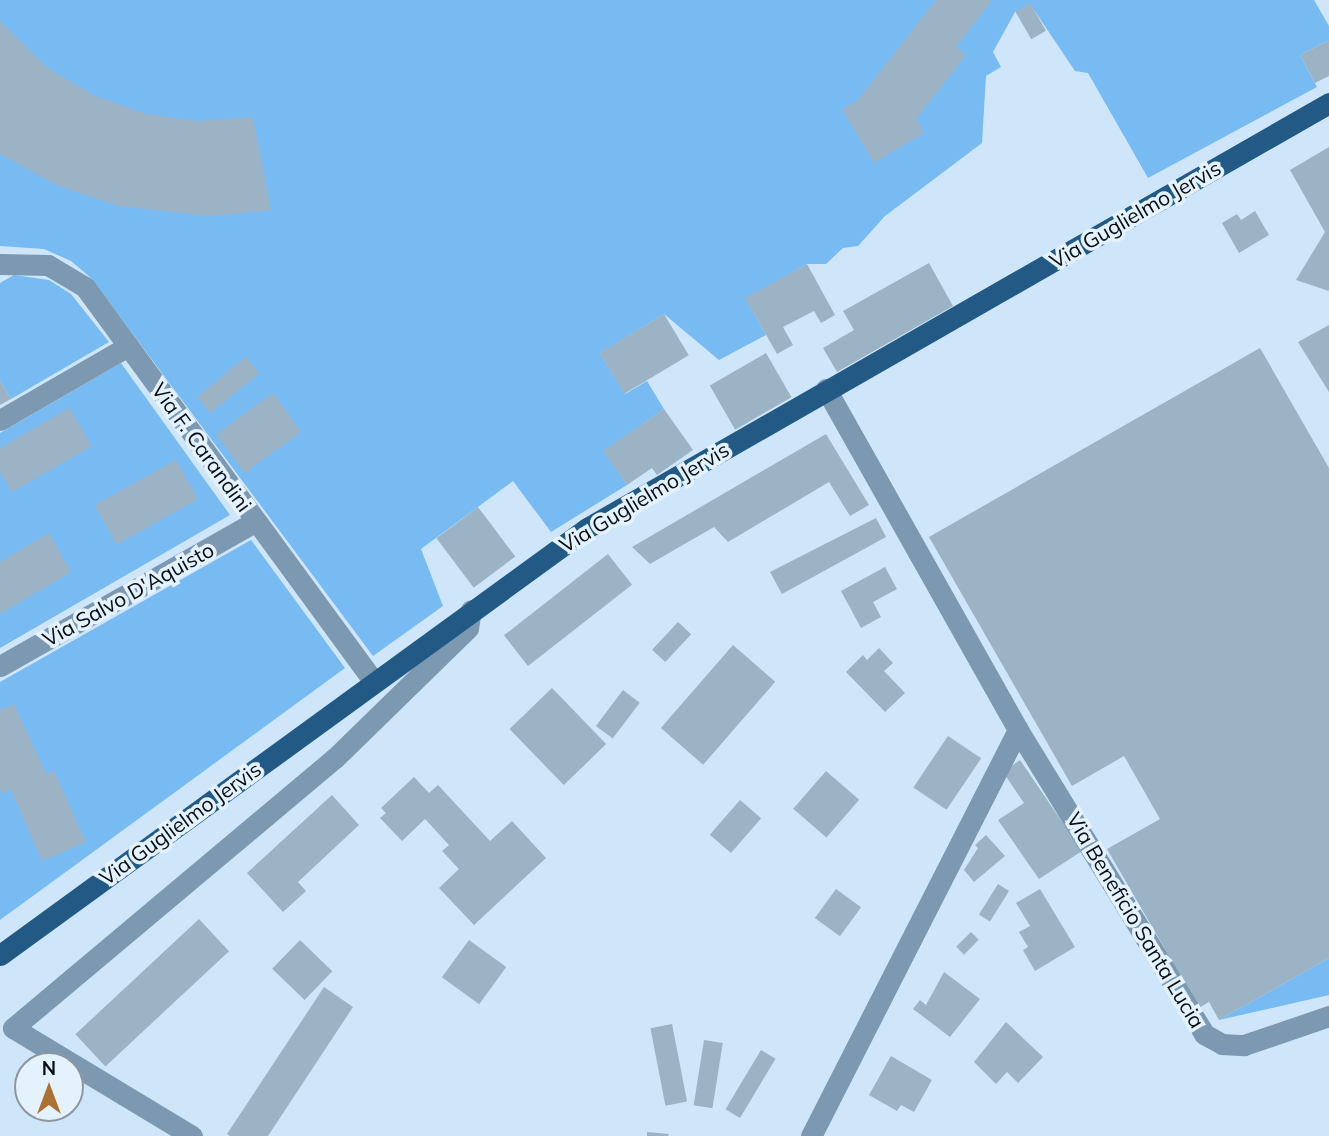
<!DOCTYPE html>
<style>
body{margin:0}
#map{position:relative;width:1329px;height:1136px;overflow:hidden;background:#cfe6fa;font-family:Mulish,sans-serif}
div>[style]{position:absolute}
.green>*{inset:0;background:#78baf2}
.building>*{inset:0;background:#9cb2c5;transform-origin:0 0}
.minor>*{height:21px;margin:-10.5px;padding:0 10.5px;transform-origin:10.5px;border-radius:10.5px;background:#7d99b2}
.major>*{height:21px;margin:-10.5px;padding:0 10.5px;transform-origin:10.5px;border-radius:10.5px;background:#225a85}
span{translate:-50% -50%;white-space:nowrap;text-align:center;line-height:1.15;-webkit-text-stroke:7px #e4f2fe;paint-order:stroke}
.street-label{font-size:21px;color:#060d14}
.north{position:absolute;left:14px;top:1052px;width:70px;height:70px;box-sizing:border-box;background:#e4f2fe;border:2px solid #8b96a0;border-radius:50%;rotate:0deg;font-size:19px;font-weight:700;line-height:28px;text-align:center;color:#060d14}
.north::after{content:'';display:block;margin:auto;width:24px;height:32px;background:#ac7132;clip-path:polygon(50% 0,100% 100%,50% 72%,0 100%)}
</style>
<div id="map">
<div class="green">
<i style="clip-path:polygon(0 0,1314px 0,1329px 26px,1329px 40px,1300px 55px,1317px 87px,1148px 178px,1088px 73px,1075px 71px,1030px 4px,1015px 12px,993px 52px,1001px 67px,986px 76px,982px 143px,885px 216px,858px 246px,843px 248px,826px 264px,807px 264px,746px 299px,766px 335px,719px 360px,664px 314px,600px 353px,625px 394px,647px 381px,664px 409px,604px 451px,627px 485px,551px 532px,513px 481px,421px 549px,443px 606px,373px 656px,91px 278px,71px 261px,44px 249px,0 246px)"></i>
<i style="clip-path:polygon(14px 275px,49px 280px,71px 294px,109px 342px,11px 399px,0 380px,0 283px)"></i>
<i style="clip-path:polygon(121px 363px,230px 515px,0 648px,0 433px)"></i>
<i style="clip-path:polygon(251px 540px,345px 668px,0 920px,0 682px)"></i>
<i style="clip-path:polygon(1329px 958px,1329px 995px,1219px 1020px)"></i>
</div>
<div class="building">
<i style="clip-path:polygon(936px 0,992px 0,956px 47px,966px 55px,916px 119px,924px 133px,874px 163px,842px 109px,857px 101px)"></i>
<i style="left:1030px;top:3px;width:32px;height:17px;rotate:60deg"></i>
<i style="clip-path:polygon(0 21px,49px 69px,95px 96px,146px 114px,199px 121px,253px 117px,271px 210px,211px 216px,119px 206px,59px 186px,4px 156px,0 153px)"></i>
<i style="clip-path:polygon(1329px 40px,1329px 76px,1315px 83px,1300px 55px)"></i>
<i style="clip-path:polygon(1329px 147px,1329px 291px,1296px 280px,1325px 232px,1290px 170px)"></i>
<i style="clip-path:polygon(1255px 211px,1269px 235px,1239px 253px,1222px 223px,1237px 214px,1241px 220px)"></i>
<i style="clip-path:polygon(929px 263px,953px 306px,837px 372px,823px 348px,854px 330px,843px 311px)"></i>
<i style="clip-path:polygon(807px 264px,835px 315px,821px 323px,814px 311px,783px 327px,793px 345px,777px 354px,745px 298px)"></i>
<i style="left:664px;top:314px;width:48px;height:75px;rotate:59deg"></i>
<i style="clip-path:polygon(1329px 325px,1329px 392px,1298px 342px)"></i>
<i style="clip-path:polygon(1260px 348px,1329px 468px,1329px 958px,1219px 1020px,1209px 1002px,1199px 1008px,1107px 849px,1160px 819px,1124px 756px,1072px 786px,929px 537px)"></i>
<i style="left:766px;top:353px;width:51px;height:65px;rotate:60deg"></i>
<i style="left:246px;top:357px;width:21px;height:63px;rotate:51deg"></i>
<i style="clip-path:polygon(0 380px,11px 399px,0 405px)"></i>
<i style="left:273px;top:393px;width:48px;height:70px;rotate:54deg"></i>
<i style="clip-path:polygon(69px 408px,92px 446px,12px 492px,0 472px,0 448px)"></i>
<i style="clip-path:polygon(664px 409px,693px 450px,657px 475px,652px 468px,627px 485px,603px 451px)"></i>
<i style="clip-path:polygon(826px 434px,869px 505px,850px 516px,829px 482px,728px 542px,714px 527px,650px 564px,632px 547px)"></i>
<i style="left:176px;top:460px;width:45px;height:93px;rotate:61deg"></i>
<i style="left:478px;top:507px;width:62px;height:52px;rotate:53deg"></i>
<i style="clip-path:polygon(876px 518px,886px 537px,782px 594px,770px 572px)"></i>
<i style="clip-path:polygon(49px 533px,71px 572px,0 614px,0 562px)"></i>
<i style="left:608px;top:554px;width:39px;height:132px;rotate:52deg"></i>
<i style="clip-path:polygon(885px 567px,897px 589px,873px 602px,881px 617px,861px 628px,841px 591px)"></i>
<i style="left:678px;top:622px;width:18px;height:38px;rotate:43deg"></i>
<i style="left:733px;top:645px;width:56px;height:110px;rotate:41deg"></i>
<i style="clip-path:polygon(879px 648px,893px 663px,884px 671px,905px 693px,885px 712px,846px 672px,863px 655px,867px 660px)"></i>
<i style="left:552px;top:688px;width:78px;height:59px;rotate:46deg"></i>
<i style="left:623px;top:690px;width:21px;height:45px;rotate:37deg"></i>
<i style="clip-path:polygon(14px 704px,46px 774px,54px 771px,86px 842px,42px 861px,11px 790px,2px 794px,0 789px,0 710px)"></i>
<i style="left:948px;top:736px;width:40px;height:62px;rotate:34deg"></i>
<i style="clip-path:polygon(1020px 760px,1082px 851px,1039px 879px,998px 820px,1024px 803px,1003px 772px)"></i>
<i style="left:826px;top:771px;width:44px;height:50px;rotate:41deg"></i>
<i style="clip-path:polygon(414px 777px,429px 793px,438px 785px,490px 841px,512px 821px,546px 858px,474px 925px,439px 888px,459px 869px,442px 851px,449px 845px,425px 819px,402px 841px,380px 818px,386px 813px,381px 808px)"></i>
<i style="clip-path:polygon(332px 795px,359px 825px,298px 882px,306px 891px,283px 912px,247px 873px)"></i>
<i style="left:740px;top:800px;width:28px;height:46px;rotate:41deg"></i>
<i style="clip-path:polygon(986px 835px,1005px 856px,974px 882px,964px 870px,978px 848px,975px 845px)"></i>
<i style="left:998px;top:884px;width:13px;height:36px;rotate:32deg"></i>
<i style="left:836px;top:889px;width:31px;height:36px;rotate:36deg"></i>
<i style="clip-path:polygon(1040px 889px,1075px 947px,1035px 971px,1023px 950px,1028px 947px,1019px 932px,1030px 926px,1016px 903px)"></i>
<i style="left:199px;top:919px;width:44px;height:169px;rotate:47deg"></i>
<i style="left:971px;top:932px;width:11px;height:21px;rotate:45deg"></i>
<i style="left:300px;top:940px;width:45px;height:40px;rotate:44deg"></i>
<i style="left:469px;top:940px;width:46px;height:46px;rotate:36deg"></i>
<i style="clip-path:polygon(944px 972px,980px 999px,950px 1037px,913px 1009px,920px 1000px,926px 1005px)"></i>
<i style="clip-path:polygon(324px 987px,353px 1007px,268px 1136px,230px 1136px,227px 1134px)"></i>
<i style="clip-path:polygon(1006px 1022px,1043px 1057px,1018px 1083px,1007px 1072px,996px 1084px,974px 1062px)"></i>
<i style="left:672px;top:1024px;width:79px;height:22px;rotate:79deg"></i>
<i style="left:704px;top:1040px;width:19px;height:66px;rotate:9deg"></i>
<i style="left:761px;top:1050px;width:17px;height:69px;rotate:31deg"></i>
<i style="clip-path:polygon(891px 1056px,932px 1080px,914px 1112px,901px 1105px,897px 1111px,869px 1095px)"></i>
<i style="clip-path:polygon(647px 1132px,669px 1134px,668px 1136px,647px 1136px)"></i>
</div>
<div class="minor">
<i style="left:0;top:264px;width:48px;rotate:1.2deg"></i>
<i style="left:48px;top:265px;width:43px;rotate:30.7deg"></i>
<i style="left:85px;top:287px;width:487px;rotate:53.8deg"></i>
<i style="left:826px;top:389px;width:391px;rotate:60.6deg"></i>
<i style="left:1018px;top:730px;width:356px;rotate:58.5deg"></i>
<i style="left:1204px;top:1034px;width:21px;rotate:29deg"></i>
<i style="left:1222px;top:1044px;width:22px;rotate:3deg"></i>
<i style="left:1244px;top:1045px;width:90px;rotate:-18.8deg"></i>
<i style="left:0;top:420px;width:148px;rotate:-30deg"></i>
<i style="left:0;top:666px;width:294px;rotate:-29.5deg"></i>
<i style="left:192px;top:1136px;width:209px;rotate:-148.9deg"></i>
<i style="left:13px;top:1028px;width:420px;rotate:-40deg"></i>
<i style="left:335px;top:758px;width:186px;rotate:-44.3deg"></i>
<i style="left:468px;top:628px;width:18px;rotate:-81deg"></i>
<i style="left:811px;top:1136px;width:456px;rotate:-63deg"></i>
</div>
<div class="major">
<i style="left:0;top:955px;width:726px;rotate:-36.03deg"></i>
<i style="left:587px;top:528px;width:855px;rotate:-29.8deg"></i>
</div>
<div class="street-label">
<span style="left:1135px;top:214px;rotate:-30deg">Via Guglielmo Jervis</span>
<span style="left:202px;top:447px;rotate:54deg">Via F. Carandini</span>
<span style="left:644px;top:497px;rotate:-31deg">Via Guglielmo Jervis</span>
<span style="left:128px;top:594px;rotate:-29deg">Via Salvo D'Aquisto</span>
<span style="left:180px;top:823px;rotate:-36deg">Via Guglielmo Jervis</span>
<span style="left:1136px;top:920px;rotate:59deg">Via Beneficio Santa Lucia</span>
</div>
<div class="north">N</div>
</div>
